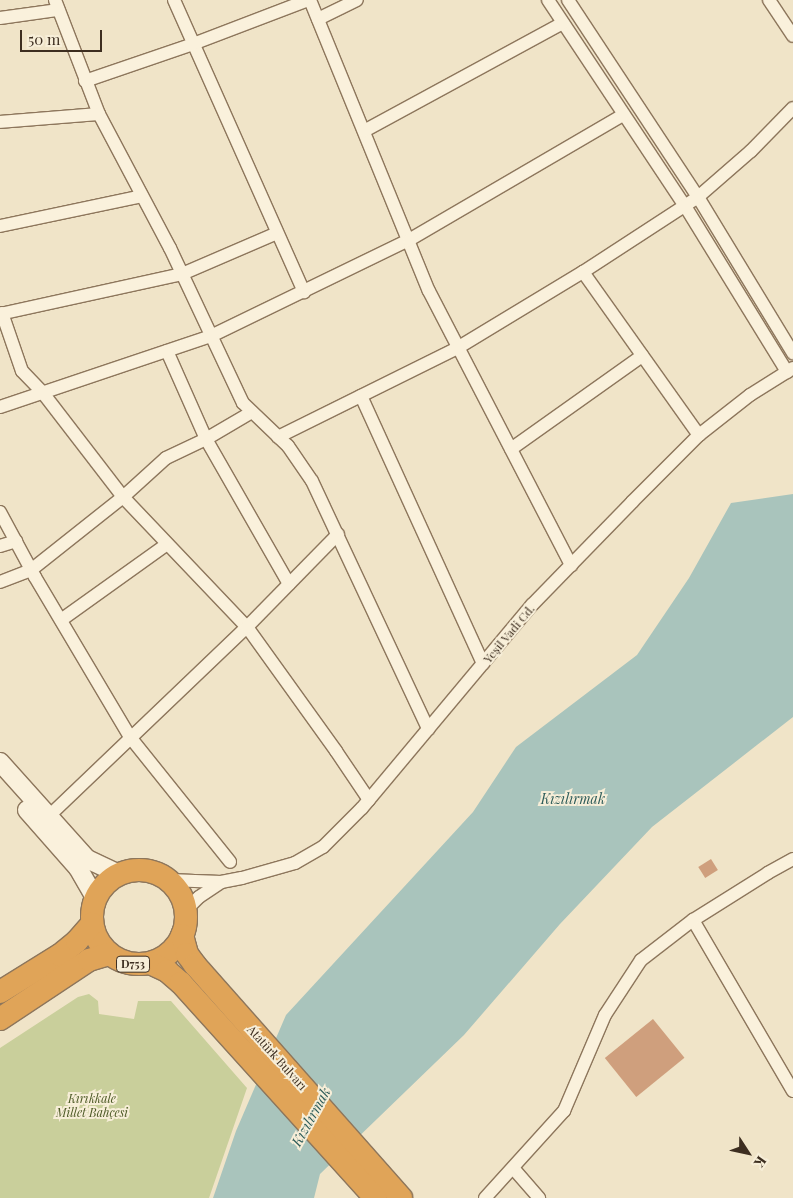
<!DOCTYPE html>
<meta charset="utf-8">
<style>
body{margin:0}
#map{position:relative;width:793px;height:1198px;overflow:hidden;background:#f0e4c8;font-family:"Playfair Display",serif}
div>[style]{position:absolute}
.green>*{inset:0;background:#c9cf9b}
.water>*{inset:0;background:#a9c4bc}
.building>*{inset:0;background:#cf9f7d;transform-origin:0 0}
.roads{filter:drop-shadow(1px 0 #8d765c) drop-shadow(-1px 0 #8d765c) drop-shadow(0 1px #8d765c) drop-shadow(0 -1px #8d765c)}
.street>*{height:12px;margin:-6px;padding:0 6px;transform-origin:6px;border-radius:6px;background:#faf1dc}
.secondary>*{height:18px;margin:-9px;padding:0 9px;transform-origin:9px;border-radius:9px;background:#faf1dc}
.highway>*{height:22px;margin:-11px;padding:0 11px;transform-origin:11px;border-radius:11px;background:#e0a458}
.highway>.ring{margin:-11px;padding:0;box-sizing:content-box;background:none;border:22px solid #e0a458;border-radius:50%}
span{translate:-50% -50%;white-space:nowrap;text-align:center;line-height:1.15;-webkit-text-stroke:4px #f7eed8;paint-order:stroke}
.shield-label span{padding:1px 4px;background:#f7eed8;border:1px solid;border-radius:4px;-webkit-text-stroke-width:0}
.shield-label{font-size:11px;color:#3d2e20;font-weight:700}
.street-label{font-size:12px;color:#3d2e20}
.park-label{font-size:12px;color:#4d5a26;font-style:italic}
.water-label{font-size:14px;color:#2f5d5a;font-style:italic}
.north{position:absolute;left:723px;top:1128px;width:50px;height:50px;-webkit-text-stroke:4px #f7eed8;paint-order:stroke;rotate:125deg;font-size:14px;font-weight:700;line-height:20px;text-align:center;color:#3d2e20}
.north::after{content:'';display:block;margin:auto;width:18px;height:22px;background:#3d2e20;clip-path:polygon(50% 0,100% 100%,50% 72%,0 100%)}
.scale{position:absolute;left:20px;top:30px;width:82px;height:22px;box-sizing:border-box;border:2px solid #3d2e20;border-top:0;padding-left:6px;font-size:15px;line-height:18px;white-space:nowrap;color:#3d2e20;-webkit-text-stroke:4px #f7eed8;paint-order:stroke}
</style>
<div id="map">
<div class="green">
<i style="clip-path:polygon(89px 994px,98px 1001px,99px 1014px,134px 1019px,138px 1001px,171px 1001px,247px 1088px,209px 1198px,0 1198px,0 1048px,78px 997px)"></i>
</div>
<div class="water">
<i style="clip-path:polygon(793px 494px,793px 717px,652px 827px,560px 924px,464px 1035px,320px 1174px,314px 1198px,213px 1198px,236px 1131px,286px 1015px,473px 812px,516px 747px,637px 655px,689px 578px,731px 503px)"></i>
</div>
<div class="building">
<i style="left:711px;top:859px;width:13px;height:15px;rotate:58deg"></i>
<i style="left:653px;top:1019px;width:50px;height:62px;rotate:51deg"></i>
</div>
<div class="roads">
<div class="street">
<i style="left:55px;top:0;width:122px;rotate:68.9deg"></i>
<i style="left:99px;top:114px;width:152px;rotate:62.1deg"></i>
<i style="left:170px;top:248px;width:171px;rotate:64.8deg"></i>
<i style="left:243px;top:403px;width:62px;rotate:43.7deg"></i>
<i style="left:288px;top:446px;width:42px;rotate:55.6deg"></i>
<i style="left:312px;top:481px;width:274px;rotate:64.9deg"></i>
<i style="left:174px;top:0;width:320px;rotate:66deg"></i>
<i style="left:310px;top:0;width:314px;rotate:67.8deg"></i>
<i style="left:429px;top:291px;width:309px;rotate:62.6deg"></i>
<i style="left:548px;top:0;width:247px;rotate:56.4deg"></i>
<i style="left:685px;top:206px;width:195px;rotate:58.4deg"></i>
<i style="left:568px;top:0;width:236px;rotate:56.6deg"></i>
<i style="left:698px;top:197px;width:183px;rotate:58.7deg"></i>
<i style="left:769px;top:0;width:43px;rotate:56.3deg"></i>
<i style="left:0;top:18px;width:59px;rotate:-7.9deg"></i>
<i style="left:318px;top:19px;width:43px;rotate:-26deg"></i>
<i style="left:85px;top:81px;width:114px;rotate:-18.9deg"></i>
<i style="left:193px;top:44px;width:123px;rotate:-20.9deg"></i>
<i style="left:0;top:122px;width:99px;rotate:-4.6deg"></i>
<i style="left:364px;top:131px;width:226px;rotate:-28.5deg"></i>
<i style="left:0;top:226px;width:145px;rotate:-11.9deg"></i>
<i style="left:583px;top:272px;width:200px;rotate:54.6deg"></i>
<i style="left:2px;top:313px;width:61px;rotate:71deg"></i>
<i style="left:22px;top:371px;width:30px;rotate:46deg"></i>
<i style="left:43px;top:393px;width:131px;rotate:52.4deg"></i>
<i style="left:123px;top:497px;width:180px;rotate:46.4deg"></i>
<i style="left:247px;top:627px;width:153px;rotate:54.3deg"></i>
<i style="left:336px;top:751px;width:59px;rotate:56deg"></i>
<i style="left:0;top:314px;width:186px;rotate:-12.4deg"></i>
<i style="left:182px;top:274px;width:103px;rotate:-23.3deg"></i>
<i style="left:167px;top:351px;width:96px;rotate:66.1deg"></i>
<i style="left:206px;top:439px;width:167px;rotate:60.2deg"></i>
<i style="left:361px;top:396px;width:294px;rotate:65.5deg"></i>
<i style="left:0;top:407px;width:223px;rotate:-18.6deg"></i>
<i style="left:211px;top:336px;width:220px;rotate:-25.9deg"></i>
<i style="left:409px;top:240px;width:248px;rotate:-30.3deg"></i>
<i style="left:278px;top:437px;width:202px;rotate:-26.4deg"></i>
<i style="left:459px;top:347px;width:145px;rotate:-31.2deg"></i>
<i style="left:583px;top:272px;width:137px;rotate:-33.1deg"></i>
<i style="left:698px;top:197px;width:70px;rotate:-41deg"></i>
<i style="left:751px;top:151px;width:60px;rotate:-45.7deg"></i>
<i style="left:511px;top:449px;width:161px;rotate:-35.4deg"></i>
<i style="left:0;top:512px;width:74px;rotate:61.7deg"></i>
<i style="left:35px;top:577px;width:186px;rotate:59.3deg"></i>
<i style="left:130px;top:737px;width:160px;rotate:51.3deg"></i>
<i style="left:0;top:546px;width:17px;rotate:-17deg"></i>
<i style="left:0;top:582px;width:33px;rotate:-21deg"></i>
<i style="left:31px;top:570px;width:117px;rotate:-38.4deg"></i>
<i style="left:123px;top:497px;width:58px;rotate:-42.2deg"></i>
<i style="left:166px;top:458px;width:44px;rotate:-25.4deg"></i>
<i style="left:206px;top:439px;width:53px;rotate:-30.4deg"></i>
<i style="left:61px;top:620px;width:130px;rotate:-35.6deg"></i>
<i style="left:49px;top:816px;width:274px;rotate:-43.7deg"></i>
<i style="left:247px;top:627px;width:130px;rotate:-45.6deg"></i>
<i style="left:793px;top:859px;width:29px;rotate:151deg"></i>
<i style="left:768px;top:873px;width:89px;rotate:147.9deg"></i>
<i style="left:693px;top:920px;width:198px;rotate:59.7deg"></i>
<i style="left:169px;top:880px;width:52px;rotate:2.2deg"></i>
<i style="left:221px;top:882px;width:21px;rotate:-11deg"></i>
<i style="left:242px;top:878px;width:55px;rotate:-15.8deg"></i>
<i style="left:295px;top:863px;width:32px;rotate:-30deg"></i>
<i style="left:323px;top:847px;width:55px;rotate:-45deg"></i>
<i style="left:362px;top:808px;width:265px;rotate:-50.1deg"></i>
<i style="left:532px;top:605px;width:144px;rotate:-45.8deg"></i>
<i style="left:632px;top:502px;width:95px;rotate:-45deg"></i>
<i style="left:699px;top:435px;width:65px;rotate:-38.1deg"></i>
<i style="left:750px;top:395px;width:51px;rotate:-32.1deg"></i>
<i style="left:186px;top:910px;width:18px;rotate:-45deg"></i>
<i style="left:199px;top:897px;width:27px;rotate:-34deg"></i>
<i style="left:513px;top:1168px;width:40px;rotate:49deg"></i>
<i style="left:485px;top:1198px;width:118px;rotate:-47.8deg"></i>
<i style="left:564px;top:1111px;width:104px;rotate:-66.9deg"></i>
<i style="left:605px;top:1015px;width:66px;rotate:-56.8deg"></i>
<i style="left:641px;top:960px;width:66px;rotate:-37.6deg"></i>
</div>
<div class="secondary">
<i style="left:0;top:762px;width:130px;rotate:48.1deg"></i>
<i style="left:87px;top:859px;width:35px;rotate:25deg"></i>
<i style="left:27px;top:810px;width:77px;rotate:48.7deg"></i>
<i style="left:78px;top:868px;width:34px;rotate:60deg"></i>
</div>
<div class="highway">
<i class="ring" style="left:92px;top:870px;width:72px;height:72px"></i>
<i style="left:182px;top:935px;width:20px;rotate:75deg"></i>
<i style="left:187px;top:954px;width:14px;rotate:54deg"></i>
<i style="left:195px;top:965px;width:311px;rotate:48.5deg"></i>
<i style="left:150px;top:963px;width:19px;rotate:25deg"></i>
<i style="left:167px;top:971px;width:18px;rotate:41deg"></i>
<i style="left:181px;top:983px;width:290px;rotate:47.9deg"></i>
<i style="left:0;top:992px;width:70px;rotate:-31.7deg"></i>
<i style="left:60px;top:955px;width:22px;rotate:-39deg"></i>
<i style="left:77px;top:941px;width:23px;rotate:-49deg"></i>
<i style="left:0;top:1019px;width:107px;rotate:-33.5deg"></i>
<i style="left:89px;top:960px;width:21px;rotate:-17deg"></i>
</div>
</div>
<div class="shield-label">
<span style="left:133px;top:964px">D753</span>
</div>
<div class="street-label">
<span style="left:509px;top:634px;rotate:-50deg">Yeşil Vadi Cd.</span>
<span style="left:277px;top:1058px;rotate:48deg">Atatürk Bulvarı</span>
</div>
<div class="park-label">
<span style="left:92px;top:1106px">Kırıkkale<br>Millet Bahçesi</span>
</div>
<div class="water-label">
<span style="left:573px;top:799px">Kızılırmak</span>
<span style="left:311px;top:1117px;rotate:-61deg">Kızılırmak</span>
</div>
<div class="north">K</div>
<div class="scale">50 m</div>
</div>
